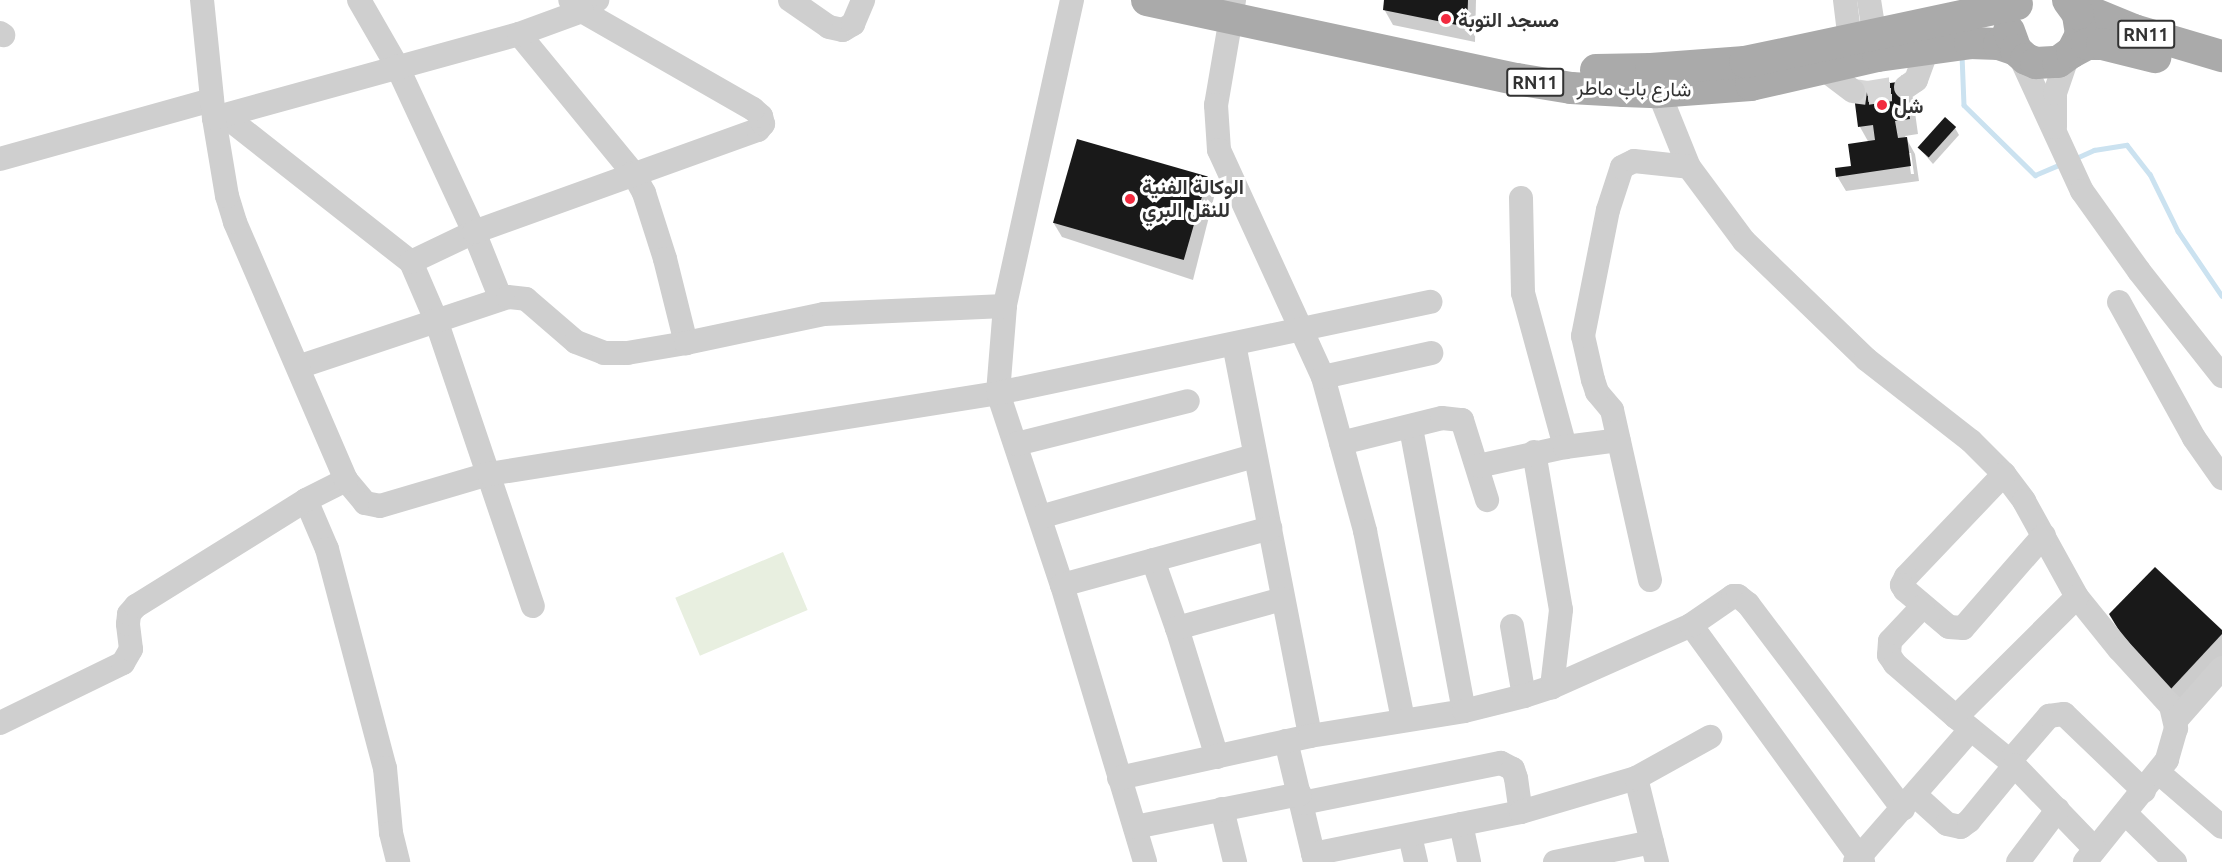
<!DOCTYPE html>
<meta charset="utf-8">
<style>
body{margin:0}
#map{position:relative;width:2222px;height:862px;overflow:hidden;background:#fff;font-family:Ubuntu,Vazirmatn,sans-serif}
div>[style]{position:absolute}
.green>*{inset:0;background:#e8efe0;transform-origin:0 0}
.shadow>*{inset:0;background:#0003}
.stream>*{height:4.5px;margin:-2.25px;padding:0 2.25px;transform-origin:2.25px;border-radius:2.25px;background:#cbe2f0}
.building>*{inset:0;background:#191919;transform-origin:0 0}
.minor-tunnel>*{height:24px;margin-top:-12px;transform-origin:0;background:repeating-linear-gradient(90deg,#d6d6d6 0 24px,transparent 0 36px)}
.minor>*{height:24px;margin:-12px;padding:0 12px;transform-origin:12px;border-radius:12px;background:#cfcfcf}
.major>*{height:32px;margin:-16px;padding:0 16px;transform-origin:16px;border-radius:16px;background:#aaa}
.dots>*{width:16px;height:16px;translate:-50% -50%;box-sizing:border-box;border:3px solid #fff;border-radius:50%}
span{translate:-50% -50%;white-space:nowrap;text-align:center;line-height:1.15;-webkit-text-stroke:6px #fff;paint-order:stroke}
.shield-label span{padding:2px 4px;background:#fff;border:2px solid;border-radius:4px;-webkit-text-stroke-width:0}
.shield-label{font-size:18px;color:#323232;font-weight:700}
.poi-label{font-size:20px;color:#323232;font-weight:700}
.left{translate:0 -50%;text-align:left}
.street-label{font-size:20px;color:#323232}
</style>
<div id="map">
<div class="green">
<i style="left:783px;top:552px;width:63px;height:117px;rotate:67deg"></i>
</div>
<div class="shadow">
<i style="clip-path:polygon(1385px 0,1476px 0,1475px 42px,1393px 25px,1384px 9px)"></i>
<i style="clip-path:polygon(evenodd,1904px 83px,1913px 98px,1918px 134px,1905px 136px,1915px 154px,1919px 181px,1846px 191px,1837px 176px,1853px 167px,1869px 143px,1860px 127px,1855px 89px,1904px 83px,1908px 153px,1911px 153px,1914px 174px,1911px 174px,1908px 153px)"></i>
<i style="clip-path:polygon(1955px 128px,1959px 135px,1933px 164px,1919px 148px)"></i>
<i style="clip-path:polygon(1207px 177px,1215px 193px,1193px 280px,1062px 237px,1053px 222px)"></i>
<i style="clip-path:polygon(2111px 615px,2222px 632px,2222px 658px,2178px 705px)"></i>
</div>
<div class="stream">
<i style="left:1962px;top:55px;width:50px;rotate:87.7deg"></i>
<i style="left:1964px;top:105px;width:100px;rotate:44.6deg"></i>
<i style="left:2035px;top:175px;width:28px;rotate:-23deg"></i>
<i style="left:2074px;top:159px;width:22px;rotate:-24deg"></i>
<i style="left:2094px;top:150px;width:33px;rotate:-9deg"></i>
<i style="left:2127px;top:145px;width:37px;rotate:52deg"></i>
<i style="left:2150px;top:174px;width:64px;rotate:63.8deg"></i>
<i style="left:2178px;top:231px;width:78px;rotate:55.9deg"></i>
</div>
<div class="building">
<i style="clip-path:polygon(1384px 0,1468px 0,1467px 27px,1383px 10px)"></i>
<i style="clip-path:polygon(1905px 81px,1910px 119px,1895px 121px,1898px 138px,1907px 137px,1911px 166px,1836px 177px,1835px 168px,1851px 166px,1848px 144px,1875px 140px,1873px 125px,1858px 127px,1853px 88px)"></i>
<i style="left:1945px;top:117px;width:15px;height:41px;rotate:42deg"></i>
<i style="left:1077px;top:139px;width:136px;height:87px;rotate:16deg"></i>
<i style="clip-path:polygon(2155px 567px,2222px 630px,2222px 634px,2169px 691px,2143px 670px,2109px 614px)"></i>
</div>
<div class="minor-tunnel">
<i style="left:1853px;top:91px;width:14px;rotate:8deg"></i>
<i style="left:1867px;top:93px;width:39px;rotate:-9deg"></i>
</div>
<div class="minor">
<i style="left:359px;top:0;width:76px;rotate:60.1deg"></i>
<i style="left:397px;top:66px;width:183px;rotate:65.1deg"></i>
<i style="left:474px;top:232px;width:72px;rotate:68.1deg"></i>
<i style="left:790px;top:0;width:47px;rotate:34.7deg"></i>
<i style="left:829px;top:27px;width:14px;rotate:12deg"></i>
<i style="left:843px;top:30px;width:12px;rotate:-31deg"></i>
<i style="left:853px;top:24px;width:26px;rotate:-67deg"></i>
<i style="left:1072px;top:0;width:313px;rotate:102.4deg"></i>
<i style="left:1005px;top:306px;width:87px;rotate:94.6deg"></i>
<i style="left:998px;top:393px;width:202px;rotate:71.6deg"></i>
<i style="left:1062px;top:585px;width:289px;rotate:73.3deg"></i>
<i style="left:1234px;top:0;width:107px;rotate:99.7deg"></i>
<i style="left:1216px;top:105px;width:45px;rotate:86.2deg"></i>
<i style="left:1219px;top:150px;width:250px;rotate:65.4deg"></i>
<i style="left:1323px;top:377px;width:160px;rotate:74.7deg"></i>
<i style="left:1365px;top:531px;width:193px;rotate:78.6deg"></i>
<i style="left:1845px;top:0;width:57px;rotate:83deg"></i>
<i style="left:1869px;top:0;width:52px;rotate:81.1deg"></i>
<i style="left:0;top:33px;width:4px;rotate:34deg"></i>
<i style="left:519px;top:34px;width:180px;rotate:50.6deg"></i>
<i style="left:633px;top:173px;width:23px;rotate:61deg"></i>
<i style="left:644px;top:193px;width:69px;rotate:72.3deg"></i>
<i style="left:665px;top:259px;width:87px;rotate:76deg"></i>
<i style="left:2018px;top:52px;width:153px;rotate:65.3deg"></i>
<i style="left:2082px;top:191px;width:98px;rotate:54.5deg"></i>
<i style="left:2139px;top:271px;width:134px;rotate:51.7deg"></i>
<i style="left:1821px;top:67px;width:40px;rotate:37deg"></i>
<i style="left:1653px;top:78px;width:96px;rotate:68deg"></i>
<i style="left:1689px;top:167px;width:92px;rotate:53.4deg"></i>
<i style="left:1744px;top:241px;width:170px;rotate:44deg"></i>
<i style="left:1866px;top:359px;width:133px;rotate:38deg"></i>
<i style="left:1971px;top:441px;width:47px;rotate:45deg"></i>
<i style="left:2004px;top:474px;width:34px;rotate:53deg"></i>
<i style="left:2024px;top:501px;width:110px;rotate:61.1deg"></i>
<i style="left:2077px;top:597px;width:67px;rotate:51.1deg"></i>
<i style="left:2119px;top:649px;width:77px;rotate:47.6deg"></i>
<i style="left:2171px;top:706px;width:23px;rotate:77deg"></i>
<i style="left:2176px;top:728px;width:33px;rotate:106deg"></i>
<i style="left:2167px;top:760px;width:131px;rotate:128.8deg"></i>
<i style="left:1906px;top:87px;width:12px;rotate:-35deg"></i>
<i style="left:1916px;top:80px;width:32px;rotate:-70deg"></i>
<i style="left:224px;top:115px;width:238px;rotate:38.2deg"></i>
<i style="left:411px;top:262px;width:63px;rotate:66.7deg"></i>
<i style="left:436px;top:320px;width:302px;rotate:71.3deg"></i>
<i style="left:214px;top:118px;width:316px;rotate:-15.4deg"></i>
<i style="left:519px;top:34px;width:67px;rotate:-20.1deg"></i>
<i style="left:582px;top:11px;width:19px;rotate:-36deg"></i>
<i style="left:2055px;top:127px;width:34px;rotate:-90deg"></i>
<i style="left:2055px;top:93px;width:39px;rotate:-71deg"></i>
<i style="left:0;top:159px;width:220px;rotate:-15.6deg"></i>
<i style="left:1521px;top:198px;width:95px;rotate:88.8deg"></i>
<i style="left:1523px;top:293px;width:160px;rotate:74.7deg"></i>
<i style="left:411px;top:262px;width:70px;rotate:-25.5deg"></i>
<i style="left:474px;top:232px;width:302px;rotate:-19.8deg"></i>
<i style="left:758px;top:130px;width:8px;rotate:-50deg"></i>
<i style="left:763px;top:124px;width:8px;rotate:-104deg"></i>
<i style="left:761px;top:116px;width:11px;rotate:-139deg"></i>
<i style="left:753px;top:109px;width:197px;rotate:-150.2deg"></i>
<i style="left:582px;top:11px;width:16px;rotate:-137deg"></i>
<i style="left:2119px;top:302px;width:155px;rotate:61.1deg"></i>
<i style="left:2194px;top:438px;width:49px;rotate:55deg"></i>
<i style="left:1234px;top:344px;width:399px;rotate:79deg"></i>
<i style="left:298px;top:367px;width:221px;rotate:-18.4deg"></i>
<i style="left:508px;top:297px;width:18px;rotate:6deg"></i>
<i style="left:526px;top:299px;width:66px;rotate:40.7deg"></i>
<i style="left:576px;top:342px;width:30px;rotate:21deg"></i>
<i style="left:604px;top:353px;width:23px"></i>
<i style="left:627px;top:353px;width:60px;rotate:-9.6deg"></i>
<i style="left:686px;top:343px;width:141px;rotate:-11.9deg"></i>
<i style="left:824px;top:314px;width:181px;rotate:-2.5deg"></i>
<i style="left:1323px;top:377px;width:111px;rotate:-12.5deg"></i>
<i style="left:1411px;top:428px;width:288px;rotate:79.4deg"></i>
<i style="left:1341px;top:443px;width:104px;rotate:-13.9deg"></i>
<i style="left:1442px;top:418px;width:20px;rotate:6deg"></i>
<i style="left:1462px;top:420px;width:84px;rotate:72.6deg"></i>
<i style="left:1016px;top:444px;width:177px;rotate:-14deg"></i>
<i style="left:1534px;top:452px;width:160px;rotate:80.3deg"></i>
<i style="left:1561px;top:610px;width:78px;rotate:96.7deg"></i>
<i style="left:1478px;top:466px;width:89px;rotate:-12.3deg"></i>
<i style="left:1565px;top:447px;width:54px;rotate:-7.4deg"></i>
<i style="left:2004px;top:474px;width:142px;rotate:133.6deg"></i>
<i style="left:1906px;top:577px;width:9px;rotate:117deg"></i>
<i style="left:1902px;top:585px;width:6px;rotate:59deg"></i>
<i style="left:1905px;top:590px;width:57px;rotate:40.1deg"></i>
<i style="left:1949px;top:627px;width:14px;rotate:4deg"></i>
<i style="left:1963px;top:628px;width:123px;rotate:-48.9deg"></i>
<i style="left:346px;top:480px;width:30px;rotate:50deg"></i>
<i style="left:365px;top:503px;width:15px;rotate:11deg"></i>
<i style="left:380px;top:506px;width:114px;rotate:-16.4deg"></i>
<i style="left:489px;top:474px;width:515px;rotate:-9.04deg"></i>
<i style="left:998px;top:393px;width:442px;rotate:-11.9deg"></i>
<i style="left:306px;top:500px;width:53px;rotate:66.8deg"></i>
<i style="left:327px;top:549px;width:227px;rotate:75.2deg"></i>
<i style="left:385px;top:768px;width:65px;rotate:84.7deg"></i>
<i style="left:391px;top:833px;width:30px;rotate:76deg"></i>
<i style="left:1040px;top:517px;width:223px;rotate:-15.9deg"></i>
<i style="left:1153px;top:560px;width:72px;rotate:70.6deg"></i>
<i style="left:1177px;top:628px;width:135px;rotate:72.8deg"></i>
<i style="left:1650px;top:580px;width:174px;rotate:-102.6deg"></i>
<i style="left:1612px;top:410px;width:23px;rotate:-130deg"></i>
<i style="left:1597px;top:392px;width:13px;rotate:-108deg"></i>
<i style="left:1593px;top:380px;width:45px;rotate:-102.8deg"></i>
<i style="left:1583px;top:336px;width:128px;rotate:-78.8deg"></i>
<i style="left:1608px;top:210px;width:45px;rotate:-72deg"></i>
<i style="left:1622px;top:167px;width:13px;rotate:-27deg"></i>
<i style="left:1634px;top:161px;width:55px;rotate:6.2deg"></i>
<i style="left:1062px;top:585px;width:216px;rotate:-15.3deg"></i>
<i style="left:1923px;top:606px;width:48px;rotate:133.3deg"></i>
<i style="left:1890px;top:641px;width:14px;rotate:94deg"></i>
<i style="left:1889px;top:655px;width:11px;rotate:56deg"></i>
<i style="left:1895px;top:664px;width:81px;rotate:41deg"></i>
<i style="left:1956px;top:717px;width:70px;rotate:39.2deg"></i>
<i style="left:2010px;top:761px;width:122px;rotate:46deg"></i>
<i style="left:1691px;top:625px;width:293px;rotate:54deg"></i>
<i style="left:1512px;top:626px;width:71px;rotate:80.3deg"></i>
<i style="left:1177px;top:628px;width:109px;rotate:-15.4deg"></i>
<i style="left:1956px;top:717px;width:170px;rotate:-44.8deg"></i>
<i style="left:2176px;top:720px;width:69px;rotate:-48.5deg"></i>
<i style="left:0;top:723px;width:137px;rotate:-26deg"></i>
<i style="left:123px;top:663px;width:16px;rotate:-60deg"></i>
<i style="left:131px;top:649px;width:25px;rotate:-97deg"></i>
<i style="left:128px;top:624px;width:10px;rotate:-84deg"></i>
<i style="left:129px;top:614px;width:11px;rotate:-49deg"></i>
<i style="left:136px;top:606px;width:200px;rotate:-31.9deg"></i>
<i style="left:306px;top:500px;width:45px;rotate:-26.6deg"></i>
<i style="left:346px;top:480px;width:281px;rotate:-113.3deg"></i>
<i style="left:235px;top:222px;width:27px;rotate:-107deg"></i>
<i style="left:227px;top:196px;width:79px;rotate:-99.5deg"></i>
<i style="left:214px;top:118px;width:119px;rotate:-95.8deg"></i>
<i style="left:1286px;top:741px;width:124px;rotate:76.5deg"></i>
<i style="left:2010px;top:761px;width:60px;rotate:-49.1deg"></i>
<i style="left:2049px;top:716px;width:15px;rotate:-8deg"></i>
<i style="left:2064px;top:714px;width:111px;rotate:43.9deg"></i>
<i style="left:2159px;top:773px;width:83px;rotate:40.6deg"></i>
<i style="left:1119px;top:778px;width:196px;rotate:-12.4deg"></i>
<i style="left:1310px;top:736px;width:156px;rotate:-9.2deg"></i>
<i style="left:1464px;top:711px;width:62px;rotate:-14deg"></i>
<i style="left:1524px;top:696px;width:29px;rotate:-18deg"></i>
<i style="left:1552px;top:687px;width:152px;rotate:-24deg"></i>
<i style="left:1691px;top:625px;width:51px;rotate:-34.6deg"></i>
<i style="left:1733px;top:596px;width:5px"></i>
<i style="left:1738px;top:596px;width:13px;rotate:39deg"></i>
<i style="left:1748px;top:604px;width:257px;rotate:52.9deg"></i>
<i style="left:1636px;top:778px;width:87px;rotate:76deg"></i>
<i style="left:1915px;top:795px;width:43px;rotate:42.2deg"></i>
<i style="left:1947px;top:824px;width:14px;rotate:12deg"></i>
<i style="left:1961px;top:827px;width:10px;rotate:-37deg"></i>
<i style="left:1969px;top:821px;width:72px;rotate:-50.6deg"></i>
<i style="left:1302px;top:803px;width:203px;rotate:-11.4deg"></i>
<i style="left:1501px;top:763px;width:13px;rotate:27deg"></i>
<i style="left:1513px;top:769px;width:9px;rotate:72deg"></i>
<i style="left:1516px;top:778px;width:34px;rotate:82deg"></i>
<i style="left:1222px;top:809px;width:55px;rotate:76.2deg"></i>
<i style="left:2125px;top:813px;width:70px;rotate:44.4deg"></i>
<i style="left:1461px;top:824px;width:39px;rotate:78deg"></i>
<i style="left:1135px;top:827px;width:168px;rotate:-11.3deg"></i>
<i style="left:1410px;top:836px;width:27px;rotate:77deg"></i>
<i style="left:1313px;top:854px;width:212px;rotate:-11.4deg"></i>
<i style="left:1521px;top:812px;width:120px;rotate:-16.5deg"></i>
<i style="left:1636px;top:778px;width:85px;rotate:-29deg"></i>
<i style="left:1555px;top:862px;width:99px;rotate:-11.7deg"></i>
<i style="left:1855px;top:862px;width:176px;rotate:-48.9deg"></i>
<i style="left:2018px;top:862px;width:66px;rotate:-53deg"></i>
</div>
<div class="major">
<i style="left:1147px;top:0;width:378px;rotate:12.1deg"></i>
<i style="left:1517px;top:79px;width:55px;rotate:9.5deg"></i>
<i style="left:1571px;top:88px;width:53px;rotate:3.2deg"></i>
<i style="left:1624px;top:91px;width:33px;rotate:2deg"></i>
<i style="left:1657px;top:92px;width:94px;rotate:-4.3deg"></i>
<i style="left:1751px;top:85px;width:130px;rotate:-12.9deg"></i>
<i style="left:1878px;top:56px;width:93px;rotate:-8deg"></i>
<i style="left:1970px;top:43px;width:29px;rotate:2deg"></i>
<i style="left:1999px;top:44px;width:18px;rotate:19deg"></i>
<i style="left:2073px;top:5px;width:66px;rotate:22.3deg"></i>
<i style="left:2134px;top:30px;width:92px;rotate:16.5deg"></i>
<i style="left:2009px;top:31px;width:20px;rotate:70deg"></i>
<i style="left:2016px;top:50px;width:13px;rotate:42deg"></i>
<i style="left:2026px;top:59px;width:11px;rotate:22deg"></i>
<i style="left:2036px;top:63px;width:22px;rotate:-3deg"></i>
<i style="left:2058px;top:62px;width:17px;rotate:-36deg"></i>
<i style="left:2072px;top:52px;width:20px;rotate:-63deg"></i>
<i style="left:2081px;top:34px;width:20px;rotate:-99deg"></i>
<i style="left:2078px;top:14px;width:17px;rotate:-126deg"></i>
<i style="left:2072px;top:52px;width:17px;rotate:-28deg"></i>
<i style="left:2087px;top:44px;width:15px"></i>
<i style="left:2102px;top:44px;width:55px;rotate:13.8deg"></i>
<i style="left:1596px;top:70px;width:55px;rotate:-1deg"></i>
<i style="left:1651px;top:69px;width:94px;rotate:-4.3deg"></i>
<i style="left:1745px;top:62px;width:278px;rotate:-12deg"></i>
</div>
<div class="dots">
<i style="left:1446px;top:19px;background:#f22a3f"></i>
<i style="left:1882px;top:105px;background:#f22a3f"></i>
<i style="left:1130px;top:199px;background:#f22a3f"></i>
</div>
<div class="shield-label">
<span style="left:2146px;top:34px">RN11</span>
<span style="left:1535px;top:82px">RN11</span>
</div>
<div class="poi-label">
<span class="left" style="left:1458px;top:19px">مسجد التوبة</span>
<span class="left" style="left:1894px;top:105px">شل</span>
<span class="left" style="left:1142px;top:198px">الوكالة الفنية<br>للنقل البري</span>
</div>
<div class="street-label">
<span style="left:1634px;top:88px;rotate:1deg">شارع باب ماطر</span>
</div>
</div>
